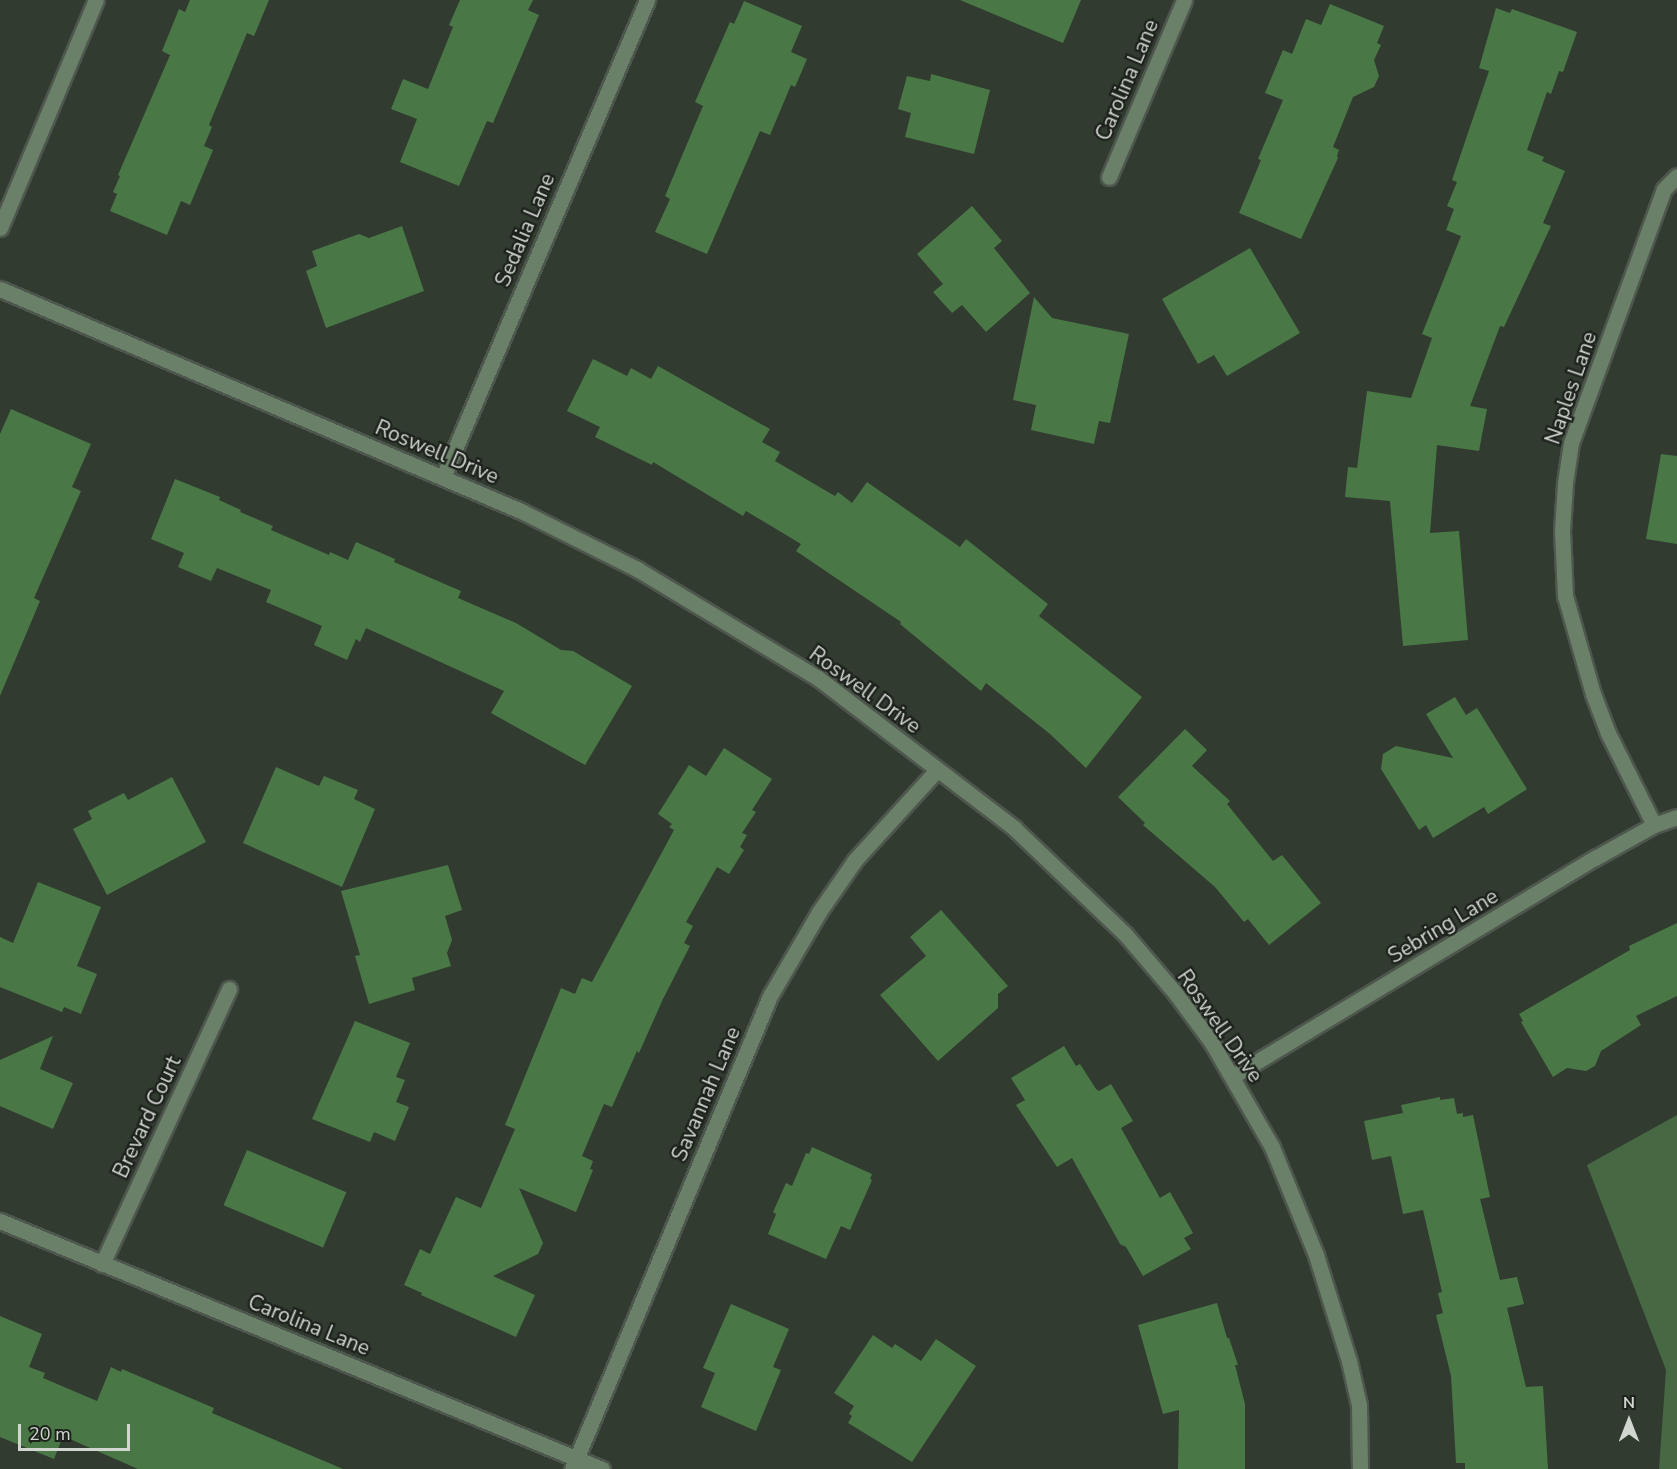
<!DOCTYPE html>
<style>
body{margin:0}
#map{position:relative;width:1677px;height:1469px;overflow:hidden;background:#313b30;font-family:"Nunito Sans",sans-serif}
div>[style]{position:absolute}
.green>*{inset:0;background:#466943}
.building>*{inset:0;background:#497846;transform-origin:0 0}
.roads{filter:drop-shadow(2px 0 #4e574d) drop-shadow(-2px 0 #4e574d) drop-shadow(0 2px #4e574d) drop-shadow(0 -2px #4e574d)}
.minor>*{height:15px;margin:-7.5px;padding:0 7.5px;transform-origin:7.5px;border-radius:7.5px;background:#6b8069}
span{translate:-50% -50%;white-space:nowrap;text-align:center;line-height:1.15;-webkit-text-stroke:4.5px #1c211b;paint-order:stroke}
.street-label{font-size:21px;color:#d1d7d0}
.north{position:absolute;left:1599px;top:1391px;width:60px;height:60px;-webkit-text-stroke:4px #1c211b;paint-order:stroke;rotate:0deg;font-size:16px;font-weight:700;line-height:24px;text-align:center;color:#d1d7d0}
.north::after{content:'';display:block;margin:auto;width:21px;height:27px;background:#d1d7d0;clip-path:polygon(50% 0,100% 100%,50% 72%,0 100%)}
.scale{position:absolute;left:18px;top:1424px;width:112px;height:27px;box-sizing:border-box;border:3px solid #d1d7d0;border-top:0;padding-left:8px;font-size:18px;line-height:21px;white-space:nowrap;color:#d1d7d0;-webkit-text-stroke:4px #1c211b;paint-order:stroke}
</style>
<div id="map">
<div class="green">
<i style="clip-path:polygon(1677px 1115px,1677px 1469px,1659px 1469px,1666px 1370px,1587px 1165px)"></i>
</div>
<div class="building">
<i style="clip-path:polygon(190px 0,269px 0,254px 36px,247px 33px,209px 125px,212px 127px,204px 146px,213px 150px,190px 205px,181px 201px,167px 235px,110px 211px,117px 194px,113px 192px,120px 176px,118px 175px,170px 55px,162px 51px,179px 9px,185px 12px)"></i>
<i style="clip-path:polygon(460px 0,533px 0,528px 10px,539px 15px,493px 123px,487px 121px,459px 186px,400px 162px,417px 119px,391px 109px,403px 79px,428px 89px,453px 27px,449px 25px)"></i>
<i style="clip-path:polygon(960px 0,1081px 0,1063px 43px)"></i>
<i style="clip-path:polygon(744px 1px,802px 26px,791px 52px,807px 59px,795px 87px,791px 85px,770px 135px,760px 131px,707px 254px,655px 232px,670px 199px,665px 196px,703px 106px,695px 102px,730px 22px,734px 24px)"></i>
<i style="clip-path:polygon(1330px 4px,1384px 26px,1377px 43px,1381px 45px,1374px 60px,1379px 76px,1374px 87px,1353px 97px,1333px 147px,1339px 150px,1337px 156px,1338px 158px,1301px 239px,1239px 213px,1261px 160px,1258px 159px,1283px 100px,1265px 93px,1283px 50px,1292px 54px,1306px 19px,1321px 25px)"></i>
<i style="clip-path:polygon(1496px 8px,1510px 13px,1512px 9px,1577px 32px,1563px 72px,1559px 71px,1551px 94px,1547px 92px,1527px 150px,1544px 157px,1542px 161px,1565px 171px,1543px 223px,1551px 226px,1504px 327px,1500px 326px,1470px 406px,1487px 409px,1479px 451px,1437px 445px,1430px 533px,1459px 531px,1468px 640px,1403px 646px,1390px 501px,1345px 497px,1348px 467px,1357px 468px,1367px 391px,1411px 398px,1432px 338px,1422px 334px,1461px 236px,1446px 230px,1454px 209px,1447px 206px,1457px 182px,1452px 180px,1489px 71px,1479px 68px)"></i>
<i style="clip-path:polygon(931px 74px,990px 90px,974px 154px,905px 137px,911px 113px,898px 109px,907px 76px,930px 81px)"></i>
<i style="clip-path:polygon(972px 206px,1002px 241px,994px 248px,1030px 293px,986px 332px,962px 305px,952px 313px,933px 292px,943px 284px,917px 254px)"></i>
<i style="clip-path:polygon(402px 226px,424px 291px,326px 328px,306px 271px,317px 266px,312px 251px,359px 234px,369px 238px)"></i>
<i style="clip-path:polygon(1250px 248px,1300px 333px,1227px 376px,1214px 355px,1198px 364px,1162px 299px)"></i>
<i style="clip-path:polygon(1034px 297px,1052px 318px,1129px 334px,1110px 423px,1099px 421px,1094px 444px,1031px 430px,1036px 405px,1013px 400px)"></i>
<i style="clip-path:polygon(593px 359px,627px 376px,631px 368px,651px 379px,658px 366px,770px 429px,762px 442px,780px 452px,775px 461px,835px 496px,838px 492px,852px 503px,867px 482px,960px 547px,966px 539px,1048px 604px,1039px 616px,1142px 697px,1086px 768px,1050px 734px,986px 683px,981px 691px,900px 624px,901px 622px,796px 551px,801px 544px,746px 511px,743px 516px,653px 462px,652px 465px,595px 437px,600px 427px,567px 411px)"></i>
<i style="clip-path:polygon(11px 409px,91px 444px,72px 487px,81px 491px,34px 598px,40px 601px,0 696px,0 434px)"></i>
<i style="clip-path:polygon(1661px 454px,1677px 456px,1677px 544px,1646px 539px)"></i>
<i style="clip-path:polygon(175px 479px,220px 497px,219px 500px,241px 510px,240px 512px,273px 526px,271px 530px,329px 555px,330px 552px,348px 560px,356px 542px,395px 559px,394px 562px,461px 591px,458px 598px,516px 623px,561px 650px,573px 651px,632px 686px,585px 765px,491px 713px,504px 691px,366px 628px,360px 642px,356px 639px,347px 660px,314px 645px,322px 626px,266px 602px,271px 590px,217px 568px,211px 581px,178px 567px,184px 553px,151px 539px)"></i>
<i style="clip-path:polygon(1455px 697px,1466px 715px,1477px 708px,1527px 789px,1488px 814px,1484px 807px,1433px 838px,1426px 825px,1419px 830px,1381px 769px,1383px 754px,1396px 746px,1453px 758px,1426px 714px)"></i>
<i style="clip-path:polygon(1185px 729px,1207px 750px,1192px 766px,1230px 801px,1227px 804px,1273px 861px,1282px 855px,1321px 903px,1269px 945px,1248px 919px,1244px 922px,1215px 887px,1143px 825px,1145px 823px,1118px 797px)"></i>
<i style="clip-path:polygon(724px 748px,772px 779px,752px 810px,756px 812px,742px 833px,747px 835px,740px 847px,744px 850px,729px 874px,717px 867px,686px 922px,693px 926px,684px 943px,690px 946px,663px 999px,639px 1053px,637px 1051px,612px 1107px,604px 1104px,582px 1156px,593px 1161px,590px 1169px,593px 1170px,576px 1212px,519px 1188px,543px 1243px,538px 1254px,493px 1276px,535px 1295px,516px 1337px,421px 1295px,422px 1293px,404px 1285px,420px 1249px,430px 1254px,456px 1197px,481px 1208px,515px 1129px,505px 1125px,561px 988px,575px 994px,582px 978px,592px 982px,674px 830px,669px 827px,672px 824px,658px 814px,689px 765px,706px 776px)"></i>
<i style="clip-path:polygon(276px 767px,319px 786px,324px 776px,358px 790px,354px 799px,375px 809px,342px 887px,243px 843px)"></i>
<i style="clip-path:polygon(172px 777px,206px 842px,107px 895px,73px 829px,92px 819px,88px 811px,124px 793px,128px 800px)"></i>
<i style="clip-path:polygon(448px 865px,462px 910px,445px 916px,452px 940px,447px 953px,451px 966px,412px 978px,415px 990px,369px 1004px,355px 956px,360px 955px,341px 891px)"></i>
<i style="clip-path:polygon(38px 882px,101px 907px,77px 966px,97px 974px,81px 1014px,64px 1007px,62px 1012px,0 987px,0 937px,13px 943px)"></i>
<i style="clip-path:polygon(941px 910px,1008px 986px,998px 994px,998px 1008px,938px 1061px,880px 995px,926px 956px,910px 937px)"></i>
<i style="clip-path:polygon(1677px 923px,1677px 996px,1636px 1016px,1641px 1025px,1601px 1051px,1595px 1066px,1586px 1071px,1567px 1068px,1553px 1077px,1521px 1022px,1523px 1021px,1519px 1014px,1630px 950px,1629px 946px)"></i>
<i style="clip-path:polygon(355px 1021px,410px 1043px,396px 1077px,405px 1080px,396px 1102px,409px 1107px,395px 1141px,374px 1132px,370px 1142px,312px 1119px)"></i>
<i style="clip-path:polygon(53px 1036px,40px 1069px,73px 1083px,53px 1129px,0 1106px,0 1060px)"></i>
<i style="clip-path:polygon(1064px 1046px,1076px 1066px,1080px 1064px,1096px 1089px,1099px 1091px,1111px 1084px,1133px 1121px,1121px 1128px,1160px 1198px,1170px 1192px,1193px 1233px,1184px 1238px,1191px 1249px,1143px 1276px,1126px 1247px,1120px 1244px,1072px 1158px,1057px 1167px,1016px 1105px,1025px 1100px,1011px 1078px)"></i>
<i style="clip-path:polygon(1440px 1097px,1440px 1100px,1454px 1098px,1457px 1114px,1463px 1113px,1463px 1117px,1473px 1115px,1490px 1197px,1480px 1199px,1500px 1280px,1517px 1277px,1524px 1304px,1507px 1308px,1526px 1387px,1543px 1386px,1548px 1469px,1465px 1469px,1465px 1463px,1456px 1463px,1451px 1376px,1436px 1315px,1443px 1313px,1438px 1293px,1442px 1292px,1423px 1210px,1403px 1214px,1391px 1156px,1372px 1160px,1364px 1121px,1403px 1113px,1401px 1105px)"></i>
<i style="clip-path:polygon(812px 1147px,872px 1174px,870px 1179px,872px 1180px,850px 1230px,841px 1226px,826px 1259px,768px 1234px,776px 1214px,773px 1212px,786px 1183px,792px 1186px,806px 1153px,809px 1154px)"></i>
<i style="left:247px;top:1150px;width:108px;height:60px;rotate:23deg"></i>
<i style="clip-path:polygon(1217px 1303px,1227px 1338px,1229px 1338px,1238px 1365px,1235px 1365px,1245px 1404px,1245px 1469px,1178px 1469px,1179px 1410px,1163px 1414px,1138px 1325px)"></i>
<i style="clip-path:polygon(731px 1304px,789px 1329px,773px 1367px,781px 1370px,756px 1431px,701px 1407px,715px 1373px,703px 1368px)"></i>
<i style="clip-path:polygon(0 1316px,42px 1334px,29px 1367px,45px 1373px,43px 1378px,97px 1401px,111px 1367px,121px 1372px,122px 1369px,214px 1408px,212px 1413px,343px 1469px,138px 1469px,63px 1436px,54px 1459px,0 1437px)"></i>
<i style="clip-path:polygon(873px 1335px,892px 1348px,895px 1344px,921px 1361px,936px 1339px,976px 1366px,912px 1462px,848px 1423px,852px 1416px,849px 1414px,854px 1406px,834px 1393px)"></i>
</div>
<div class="roads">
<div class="minor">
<i style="left:1109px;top:177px;width:192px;rotate:-67deg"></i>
<i style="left:0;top:228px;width:247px;rotate:-67.2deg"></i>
<i style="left:0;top:289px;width:566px;rotate:23.08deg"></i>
<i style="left:521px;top:511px;width:130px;rotate:26.6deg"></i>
<i style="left:637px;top:569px;width:211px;rotate:31.1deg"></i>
<i style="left:818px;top:678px;width:247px;rotate:37.4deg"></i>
<i style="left:1014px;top:828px;width:153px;rotate:43.7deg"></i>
<i style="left:1125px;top:934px;width:79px;rotate:49.6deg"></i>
<i style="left:1176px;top:994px;width:61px;rotate:53.7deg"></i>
<i style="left:1212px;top:1043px;width:120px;rotate:60deg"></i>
<i style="left:1272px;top:1147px;width:117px;rotate:67.8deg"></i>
<i style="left:1316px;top:1255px;width:111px;rotate:72.7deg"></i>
<i style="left:1349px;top:1361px;width:45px;rotate:77.2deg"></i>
<i style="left:1359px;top:1405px;width:64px;rotate:89.1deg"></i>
<i style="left:443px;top:477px;width:519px;rotate:-66.84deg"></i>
<i style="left:1654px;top:825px;width:103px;rotate:-116.6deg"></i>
<i style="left:1608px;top:733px;width:42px;rotate:-111deg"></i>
<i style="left:1593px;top:694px;width:102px;rotate:-105.9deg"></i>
<i style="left:1565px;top:596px;width:65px;rotate:-92.6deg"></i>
<i style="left:1562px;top:531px;width:48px;rotate:-86.4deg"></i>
<i style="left:1565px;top:483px;width:40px;rotate:-81.5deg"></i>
<i style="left:1571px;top:443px;width:270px;rotate:-69.9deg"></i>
<i style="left:1664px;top:189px;width:18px;rotate:-45deg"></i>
<i style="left:1233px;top:1076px;width:423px;rotate:-31.1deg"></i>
<i style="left:1595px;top:858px;width:68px;rotate:-29.2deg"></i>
<i style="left:1654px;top:825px;width:24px;rotate:-19deg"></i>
<i style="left:0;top:1221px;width:651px;rotate:22.39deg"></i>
<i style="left:102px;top:1264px;width:303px;rotate:-65.2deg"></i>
<i style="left:572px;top:1469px;width:513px;rotate:-67.29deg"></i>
<i style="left:770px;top:996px;width:97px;rotate:-59.7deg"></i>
<i style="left:819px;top:912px;width:63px;rotate:-55.3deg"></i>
<i style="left:855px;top:860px;width:122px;rotate:-47.7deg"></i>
</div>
</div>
<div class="street-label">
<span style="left:1127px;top:80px;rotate:-67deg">Carolina Lane</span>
<span style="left:525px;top:230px;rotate:-67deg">Sedalia Lane</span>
<span style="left:1571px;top:388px;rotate:-71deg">Naples Lane</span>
<span style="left:437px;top:452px;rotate:23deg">Roswell Drive</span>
<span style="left:865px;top:690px;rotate:36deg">Roswell Drive</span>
<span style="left:1443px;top:926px;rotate:-31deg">Sebring Lane</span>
<span style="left:1220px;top:1026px;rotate:55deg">Roswell Drive</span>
<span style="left:706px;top:1094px;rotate:-67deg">Savannah Lane</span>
<span style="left:147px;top:1117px;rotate:-65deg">Brevard Court</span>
<span style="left:309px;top:1325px;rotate:22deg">Carolina Lane</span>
</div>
<div class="north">N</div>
<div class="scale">20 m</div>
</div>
